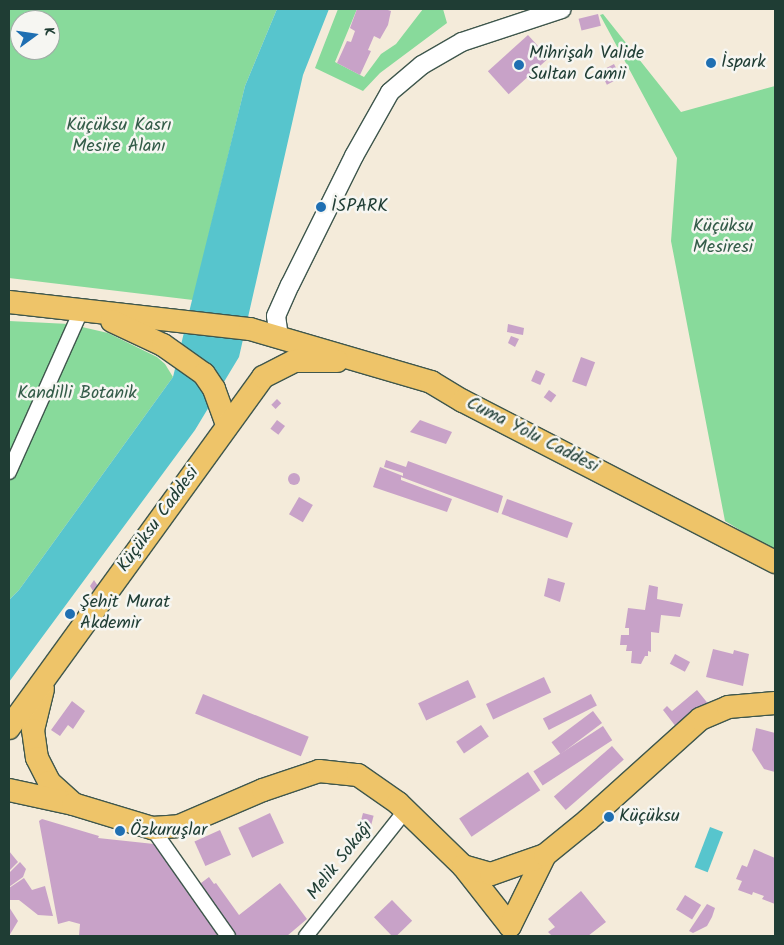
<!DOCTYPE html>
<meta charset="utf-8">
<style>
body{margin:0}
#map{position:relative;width:784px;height:945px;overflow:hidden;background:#f4ebda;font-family:Kalam,sans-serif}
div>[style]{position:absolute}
.green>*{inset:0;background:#88da9b}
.water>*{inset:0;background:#57c5cd;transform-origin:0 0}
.building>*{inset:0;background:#c8a2c8;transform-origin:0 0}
.round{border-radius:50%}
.roads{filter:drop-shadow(1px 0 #3f574d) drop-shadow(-1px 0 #3f574d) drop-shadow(0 1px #3f574d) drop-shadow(0 -1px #3f574d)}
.minor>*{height:14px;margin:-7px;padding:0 7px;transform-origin:7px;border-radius:7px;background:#fff}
.tertiary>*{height:18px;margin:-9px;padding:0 9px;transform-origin:9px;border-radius:9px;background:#fff}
.primary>*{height:22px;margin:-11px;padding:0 11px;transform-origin:11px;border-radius:11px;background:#eec469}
.dots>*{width:14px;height:14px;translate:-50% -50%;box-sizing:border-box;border:2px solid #f6f6f2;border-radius:50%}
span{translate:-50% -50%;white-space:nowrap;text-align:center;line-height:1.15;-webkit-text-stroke:5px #f6f6f2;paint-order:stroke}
.poi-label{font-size:18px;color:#1f3d34}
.left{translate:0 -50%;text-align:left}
.park-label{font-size:18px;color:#345c49}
.street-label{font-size:18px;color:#1f3d34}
.frame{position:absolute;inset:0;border:10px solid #1f3d34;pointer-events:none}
.north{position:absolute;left:10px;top:10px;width:50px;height:50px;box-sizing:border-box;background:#f6f6f2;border:1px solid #a0aca6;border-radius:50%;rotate:76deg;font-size:14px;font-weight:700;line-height:20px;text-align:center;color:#1f3d34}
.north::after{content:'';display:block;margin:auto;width:18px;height:22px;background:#1f6fb2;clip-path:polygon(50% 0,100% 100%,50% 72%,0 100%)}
</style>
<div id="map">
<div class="green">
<i style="clip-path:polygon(evenodd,9px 9px,277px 9px,245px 86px,193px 300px,9px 278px,9px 9px,20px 20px,50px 20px,50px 50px,20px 50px,20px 20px)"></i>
<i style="clip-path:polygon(338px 9px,357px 9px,335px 62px,364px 77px,381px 54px,396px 44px,423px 9px,443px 9px,447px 23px,380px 73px,363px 91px,315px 68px)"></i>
<i style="clip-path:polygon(603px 14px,681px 112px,775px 86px,775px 551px,725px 521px,671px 241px,677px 158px,600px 15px)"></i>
<i style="clip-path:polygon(9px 321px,69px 324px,108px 333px,157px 357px,165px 364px,173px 377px,19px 590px,9px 600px)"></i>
</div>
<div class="water">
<i style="clip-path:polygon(277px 9px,329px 9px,303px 75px,239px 357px,195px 430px,9px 682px,9px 600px,19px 590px,173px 377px,245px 86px)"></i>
<i style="left:710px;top:827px;width:14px;height:43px;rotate:21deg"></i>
</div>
<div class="building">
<i style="clip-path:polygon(357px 9px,385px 9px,391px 11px,388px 25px,380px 39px,374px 36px,368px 50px,371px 51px,360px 75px,337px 63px,347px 41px,351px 42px,355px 31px,350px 28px)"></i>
<i style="left:598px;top:14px;width:12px;height:20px;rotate:76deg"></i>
<i style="left:528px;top:35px;width:31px;height:54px;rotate:48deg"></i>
<i style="left:614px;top:64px;width:15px;height:16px;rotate:62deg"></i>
<i style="clip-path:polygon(508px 324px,524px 328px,523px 335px,507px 332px)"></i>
<i style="clip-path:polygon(511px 336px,519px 339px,515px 347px,508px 343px)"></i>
<i style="left:581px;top:357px;width:15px;height:26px;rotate:20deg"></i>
<i style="left:536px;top:370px;width:10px;height:12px;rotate:24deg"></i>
<i style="left:549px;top:390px;width:9px;height:9px;rotate:36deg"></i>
<i style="left:277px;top:399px;width:6px;height:8px;rotate:45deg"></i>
<i style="left:277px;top:420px;width:10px;height:11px;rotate:37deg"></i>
<i style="clip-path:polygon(420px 420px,452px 432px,446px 444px,410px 432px)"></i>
<i style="clip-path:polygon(386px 460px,406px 467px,408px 461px,503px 496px,498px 513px,401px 477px,401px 480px,452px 499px,447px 512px,373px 487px,380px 467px,403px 476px,403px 473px,384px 467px)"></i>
<i class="round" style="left:288px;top:473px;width:12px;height:12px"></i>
<i style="left:299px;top:497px;width:16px;height:20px;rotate:30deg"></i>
<i style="left:507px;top:499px;width:70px;height:16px;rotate:20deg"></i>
<i style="clip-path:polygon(548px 578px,565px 583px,560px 602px,544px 596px)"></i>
<i style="clip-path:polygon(94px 580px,98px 586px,93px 591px,90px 586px)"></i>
<i style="clip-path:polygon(649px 585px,658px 587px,657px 599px,683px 604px,680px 617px,661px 615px,659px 633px,651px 632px,651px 652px,648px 651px,648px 656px,645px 656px,641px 664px,631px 663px,632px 651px,626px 651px,627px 645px,620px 645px,621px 635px,629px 635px,629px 628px,625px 628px,628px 608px,645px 610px)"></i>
<i style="clip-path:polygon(713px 649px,733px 654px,734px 650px,749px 654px,743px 686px,706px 677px)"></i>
<i style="left:675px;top:654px;width:17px;height:11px;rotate:28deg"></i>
<i style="left:544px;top:677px;width:17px;height:64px;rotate:65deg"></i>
<i style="left:468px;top:680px;width:19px;height:55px;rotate:65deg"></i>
<i style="clip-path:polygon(697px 690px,710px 706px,680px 732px,663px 710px,667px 706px,672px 711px)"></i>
<i style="left:203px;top:694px;width:114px;height:21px;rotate:22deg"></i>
<i style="left:591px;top:694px;width:13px;height:54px;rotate:63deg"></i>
<i style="clip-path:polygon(72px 701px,85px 711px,73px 729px,68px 725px,60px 736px,51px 730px)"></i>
<i style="left:593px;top:711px;width:15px;height:52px;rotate:53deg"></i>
<i style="left:481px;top:725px;width:14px;height:30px;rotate:56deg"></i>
<i style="left:603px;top:726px;width:17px;height:83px;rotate:57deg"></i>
<i style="clip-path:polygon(756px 728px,775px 733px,775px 772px,764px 769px,752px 750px)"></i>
<i style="left:612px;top:746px;width:18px;height:77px;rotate:49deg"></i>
<i style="left:528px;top:772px;width:22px;height:83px;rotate:56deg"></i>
<i style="left:270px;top:813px;width:33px;height:35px;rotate:65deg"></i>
<i style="left:363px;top:813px;width:11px;height:11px;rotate:15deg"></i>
<i style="clip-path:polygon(42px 819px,99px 836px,98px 838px,154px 844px,221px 936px,79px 936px,80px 924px,69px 921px,58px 924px,39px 821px)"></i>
<i style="left:220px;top:830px;width:27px;height:28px;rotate:66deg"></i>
<i style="clip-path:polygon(754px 849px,775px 858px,775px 904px,762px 899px,764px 896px,753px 892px,752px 895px,738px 890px,742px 881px,736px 879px,742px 865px,747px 867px)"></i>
<i style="clip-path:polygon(9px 851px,18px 862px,9px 871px)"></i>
<i style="clip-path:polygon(20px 862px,26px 869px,23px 877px,9px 887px,9px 873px)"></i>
<i style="clip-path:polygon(209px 877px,214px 884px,216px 883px,239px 915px,280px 883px,307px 919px,287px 936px,236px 936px,197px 886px)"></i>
<i style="clip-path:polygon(24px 878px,32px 890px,45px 886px,53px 916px,38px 915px,19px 900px,9px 900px,9px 888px)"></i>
<i style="clip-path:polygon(581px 891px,606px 922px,588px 936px,552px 936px,548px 932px,555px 927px,548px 919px)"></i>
<i style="left:685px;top:895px;width:19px;height:17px;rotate:32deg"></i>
<i style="left:392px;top:900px;width:29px;height:25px;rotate:46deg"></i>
<i style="clip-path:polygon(707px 904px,715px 908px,712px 917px,707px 926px,693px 933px,689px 931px)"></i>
<i style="clip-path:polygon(9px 907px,18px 921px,9px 936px)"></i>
</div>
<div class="roads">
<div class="minor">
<i style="left:9px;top:472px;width:176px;rotate:-65.9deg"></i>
<i style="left:152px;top:828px;width:132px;rotate:54.9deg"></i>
<i style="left:306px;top:936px;width:161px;rotate:-51.6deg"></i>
</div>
<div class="tertiary">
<i style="left:279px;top:337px;width:21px;rotate:-98deg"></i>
<i style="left:276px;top:316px;width:34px;rotate:-66deg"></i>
<i style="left:290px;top:285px;width:144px;rotate:-63.6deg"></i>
<i style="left:354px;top:156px;width:73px;rotate:-60.6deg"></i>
<i style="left:390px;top:92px;width:42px;rotate:-40.2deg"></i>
<i style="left:422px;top:65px;width:46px;rotate:-29.9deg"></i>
<i style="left:462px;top:42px;width:105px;rotate:-18.3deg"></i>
</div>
<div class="primary">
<i style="left:9px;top:302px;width:243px;rotate:6.4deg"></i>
<i style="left:250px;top:329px;width:189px;rotate:16.3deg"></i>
<i style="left:431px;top:382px;width:37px;rotate:31deg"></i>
<i style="left:463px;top:401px;width:351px;rotate:27.3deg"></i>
<i style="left:112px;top:321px;width:56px;rotate:25.2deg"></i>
<i style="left:163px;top:345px;width:50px;rotate:35.3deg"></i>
<i style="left:204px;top:374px;width:18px;rotate:56deg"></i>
<i style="left:214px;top:389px;width:38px;rotate:70deg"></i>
<i style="left:43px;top:689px;width:42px;rotate:103.7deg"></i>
<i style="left:33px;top:730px;width:28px;rotate:82deg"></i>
<i style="left:37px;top:758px;width:27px;rotate:63deg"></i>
<i style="left:49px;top:782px;width:31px;rotate:42deg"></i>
<i style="left:9px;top:728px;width:433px;rotate:-54.1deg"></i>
<i style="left:263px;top:377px;width:36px;rotate:-27deg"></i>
<i style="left:295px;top:361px;width:42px"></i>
<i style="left:9px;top:790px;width:66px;rotate:12.3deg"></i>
<i style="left:73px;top:804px;width:83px;rotate:16.9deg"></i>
<i style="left:152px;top:828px;width:27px;rotate:-4deg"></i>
<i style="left:179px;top:826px;width:91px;rotate:-23.2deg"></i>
<i style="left:263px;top:790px;width:59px;rotate:-18.7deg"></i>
<i style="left:319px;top:771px;width:39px;rotate:6deg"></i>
<i style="left:358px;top:775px;width:49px;rotate:35deg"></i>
<i style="left:398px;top:803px;width:91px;rotate:44.1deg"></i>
<i style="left:463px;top:866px;width:76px;rotate:51.9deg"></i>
<i style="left:510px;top:926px;width:79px;rotate:-63.8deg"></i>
<i style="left:463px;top:866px;width:29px;rotate:16deg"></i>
<i style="left:491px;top:874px;width:57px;rotate:-19.4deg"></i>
<i style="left:545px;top:855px;width:55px;rotate:-39.1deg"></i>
<i style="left:588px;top:820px;width:151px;rotate:-42deg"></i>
<i style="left:700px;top:719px;width:30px;rotate:-23deg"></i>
<i style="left:728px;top:707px;width:47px;rotate:-4.9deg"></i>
</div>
</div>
<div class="dots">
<i style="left:711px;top:63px;background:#1f6fb2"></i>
<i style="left:519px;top:65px;background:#1f6fb2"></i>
<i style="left:321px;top:207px;background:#1f6fb2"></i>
<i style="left:70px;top:614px;background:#1f6fb2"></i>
<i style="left:609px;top:817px;background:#1f6fb2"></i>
<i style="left:120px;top:831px;background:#1f6fb2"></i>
</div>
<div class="poi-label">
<span class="left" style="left:529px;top:65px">Mihrişah Valide<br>Sultan Camii</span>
<span class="left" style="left:721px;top:63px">İspark</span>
<span class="left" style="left:331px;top:207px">İSPARK</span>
<span class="left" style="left:80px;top:614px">Şehit Murat<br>Akdemir</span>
<span class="left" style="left:619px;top:817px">Küçüksu</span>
<span class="left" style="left:130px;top:831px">Özkuruşlar</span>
</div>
<div class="park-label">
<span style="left:119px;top:137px">Küçüksu Kasrı<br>Mesire Alanı</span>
<span style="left:723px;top:238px">Küçüksu<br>Mesiresi</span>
<span style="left:77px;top:394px">Kandilli Botanik</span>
</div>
<div class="street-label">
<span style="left:532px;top:436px;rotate:27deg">Cuma Yolu Caddesi</span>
<span style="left:159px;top:520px;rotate:-54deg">Küçüksu Caddesi</span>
<span style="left:341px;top:861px;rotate:-52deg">Melik Sokağı</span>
</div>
<div class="frame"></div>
<div class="north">K</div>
</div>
